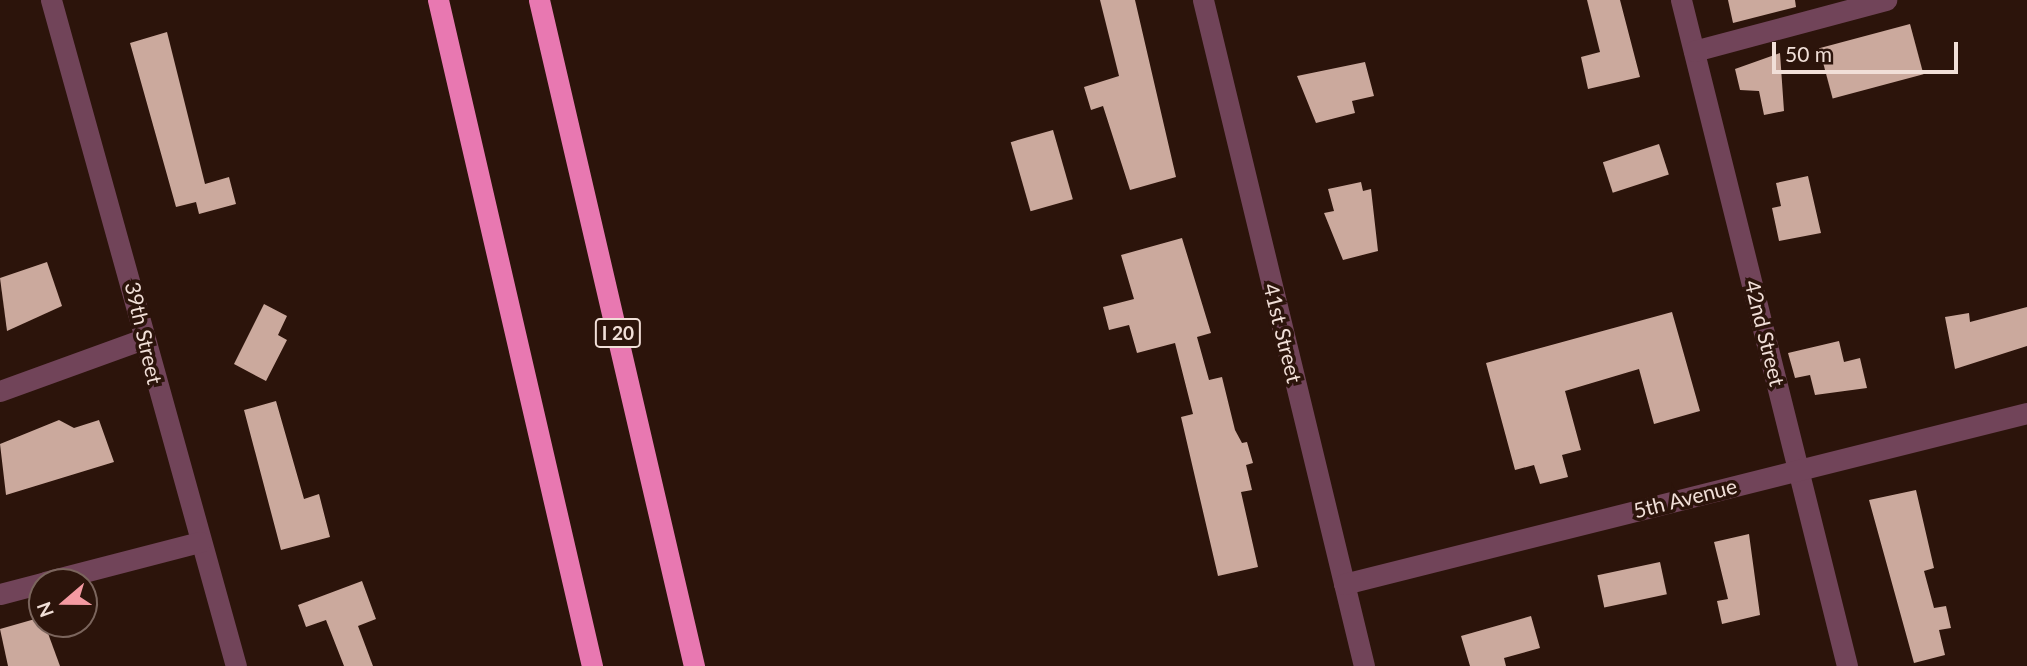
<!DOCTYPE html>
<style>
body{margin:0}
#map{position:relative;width:2027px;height:666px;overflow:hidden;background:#2c140b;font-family:Lato,sans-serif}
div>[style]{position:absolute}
.building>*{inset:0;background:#cba99d;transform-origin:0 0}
.minor>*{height:21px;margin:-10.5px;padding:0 10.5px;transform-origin:10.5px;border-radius:10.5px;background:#714459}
.highway>*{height:21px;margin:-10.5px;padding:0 10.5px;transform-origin:10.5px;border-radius:10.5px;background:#e878b1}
span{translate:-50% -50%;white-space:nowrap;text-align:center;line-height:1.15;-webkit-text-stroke:7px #2c140b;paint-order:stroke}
.shield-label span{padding:2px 5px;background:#2c140b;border:2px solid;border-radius:5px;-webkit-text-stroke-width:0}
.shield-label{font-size:19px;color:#f1dfd8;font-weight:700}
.street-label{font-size:21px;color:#f1dfd8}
.north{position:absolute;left:28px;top:568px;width:70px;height:70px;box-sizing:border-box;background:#2c140b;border:2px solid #7b655d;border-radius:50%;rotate:250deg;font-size:19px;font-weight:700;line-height:28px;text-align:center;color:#f1dfd8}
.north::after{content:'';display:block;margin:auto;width:24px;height:32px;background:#f49aa2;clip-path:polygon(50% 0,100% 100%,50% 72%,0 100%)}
.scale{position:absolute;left:1772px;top:42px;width:186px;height:32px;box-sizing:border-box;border:4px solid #f1dfd8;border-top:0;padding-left:9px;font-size:21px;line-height:24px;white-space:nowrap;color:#f1dfd8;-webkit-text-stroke:5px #2c140b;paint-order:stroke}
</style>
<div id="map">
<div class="building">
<i style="clip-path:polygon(1100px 0,1135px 0,1176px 177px,1130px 190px,1103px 106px,1091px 110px,1084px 87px,1119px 76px)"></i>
<i style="clip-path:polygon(1587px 0,1620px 0,1640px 77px,1588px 89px,1581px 57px,1600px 52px)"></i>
<i style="clip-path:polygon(1728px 0,1795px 0,1796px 7px,1733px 23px)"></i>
<i style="left:1910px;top:24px;width:52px;height:94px;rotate:75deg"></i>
<i style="clip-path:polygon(167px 32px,205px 184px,229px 177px,236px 204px,199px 214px,196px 202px,176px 207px,130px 43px)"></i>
<i style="clip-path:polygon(1780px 53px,1784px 111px,1764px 115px,1759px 91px,1740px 90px,1735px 69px)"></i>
<i style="clip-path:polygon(1365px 62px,1374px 96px,1352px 101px,1355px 113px,1316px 123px,1297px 76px)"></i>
<i style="left:1053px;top:130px;width:72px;height:44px;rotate:74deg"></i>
<i style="left:1659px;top:144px;width:32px;height:59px;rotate:72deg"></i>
<i style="clip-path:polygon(1808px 176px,1821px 233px,1779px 241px,1772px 208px,1781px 206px,1776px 183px)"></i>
<i style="clip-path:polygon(1361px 182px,1363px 191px,1371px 189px,1378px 251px,1343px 260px,1324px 213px,1334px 211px,1328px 189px)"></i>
<i style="clip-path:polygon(1182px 238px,1211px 333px,1197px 337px,1209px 380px,1222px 377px,1235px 430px,1242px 443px,1247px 442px,1253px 463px,1246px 465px,1252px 490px,1241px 492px,1258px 567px,1218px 576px,1181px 417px,1193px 414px,1175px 343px,1137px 353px,1129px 325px,1109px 330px,1103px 307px,1134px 299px,1121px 255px)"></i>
<i style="clip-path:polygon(47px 262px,62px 306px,7px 331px,0 278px)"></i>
<i style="clip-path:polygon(264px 304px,287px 316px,278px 335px,287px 340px,266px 381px,234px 364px)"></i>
<i style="clip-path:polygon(2027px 307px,2027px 346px,1955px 369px,1945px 317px,1969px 313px,1970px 322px)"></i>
<i style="clip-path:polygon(1672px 312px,1700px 411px,1654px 424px,1639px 369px,1565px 391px,1581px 450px,1562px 455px,1568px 477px,1540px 484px,1534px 465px,1515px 470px,1486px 363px)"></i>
<i style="clip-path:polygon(1839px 341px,1844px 362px,1860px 358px,1867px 388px,1815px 395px,1810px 375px,1795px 378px,1788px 353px)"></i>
<i style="clip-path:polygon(276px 401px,304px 499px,319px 494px,330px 537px,281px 550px,244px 410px)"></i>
<i style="clip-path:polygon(59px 420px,74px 428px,99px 420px,114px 462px,6px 495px,0 444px)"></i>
<i style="clip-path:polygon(1916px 490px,1934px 568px,1924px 571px,1934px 608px,1946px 606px,1951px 628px,1939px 630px,1945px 655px,1914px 663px,1869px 500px)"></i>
<i style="clip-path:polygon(1749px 534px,1760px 615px,1722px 624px,1717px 601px,1728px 599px,1714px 542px)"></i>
<i style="left:1660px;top:562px;width:33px;height:64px;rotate:78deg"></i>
<i style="clip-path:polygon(362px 581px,376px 619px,358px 626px,373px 666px,344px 666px,326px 620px,306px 627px,298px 605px)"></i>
<i style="clip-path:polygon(1531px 616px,1540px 648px,1504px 658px,1506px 666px,1470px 666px,1461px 636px)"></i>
<i style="clip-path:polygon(42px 617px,60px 666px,8px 666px,0 629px)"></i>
</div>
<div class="minor">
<i style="left:51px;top:0;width:691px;rotate:74.48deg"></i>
<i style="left:1203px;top:0;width:685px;rotate:76.41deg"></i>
<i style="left:1681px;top:0;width:686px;rotate:76deg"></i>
<i style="left:1694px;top:51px;width:199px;rotate:-14.9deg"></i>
<i style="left:0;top:391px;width:152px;rotate:-20deg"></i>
<i style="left:45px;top:582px;width:160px;rotate:-14.5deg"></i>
<i style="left:1344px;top:584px;width:704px;rotate:-14.06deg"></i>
<i style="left:0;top:594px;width:43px;rotate:-14.7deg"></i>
</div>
<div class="highway">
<i style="left:438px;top:0;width:684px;rotate:76.98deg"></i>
<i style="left:539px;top:0;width:684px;rotate:76.9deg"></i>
</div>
<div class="shield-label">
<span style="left:618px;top:333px">I 20</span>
</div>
<div class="street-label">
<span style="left:144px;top:333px;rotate:77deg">39th Street</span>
<span style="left:1283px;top:333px;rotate:76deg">41st Street</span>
<span style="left:1765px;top:333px;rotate:76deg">42nd Street</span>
<span style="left:1685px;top:498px;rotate:-14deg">5th Avenue</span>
</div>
<div class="north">N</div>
<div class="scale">50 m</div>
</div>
